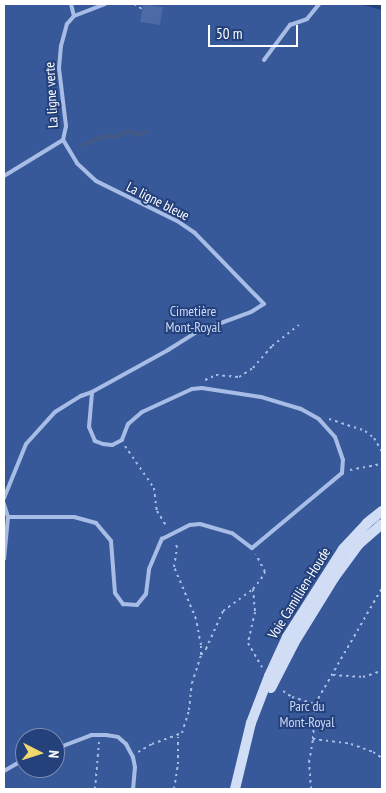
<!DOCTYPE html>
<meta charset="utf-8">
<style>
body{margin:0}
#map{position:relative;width:386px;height:793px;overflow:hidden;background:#24417c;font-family:"PT Sans Narrow",sans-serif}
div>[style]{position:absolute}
.green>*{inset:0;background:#37599a}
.stream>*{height:4px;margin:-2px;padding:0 2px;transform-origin:2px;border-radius:2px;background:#445985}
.building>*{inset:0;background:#4c6aa5;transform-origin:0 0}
.path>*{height:2px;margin-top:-1px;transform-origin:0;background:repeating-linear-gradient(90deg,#a8bde5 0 2.5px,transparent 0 6.5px)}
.lane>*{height:4px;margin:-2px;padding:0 2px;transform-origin:2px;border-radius:2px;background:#a8bde5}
.secondary>*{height:10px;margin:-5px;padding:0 5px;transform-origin:5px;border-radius:5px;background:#d1ddf5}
span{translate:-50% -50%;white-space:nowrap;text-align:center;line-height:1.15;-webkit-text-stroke:4px #24417c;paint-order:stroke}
.street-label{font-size:14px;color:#fff}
.park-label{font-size:14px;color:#cbd9f4}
.frame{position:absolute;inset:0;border:5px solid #fff;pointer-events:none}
.north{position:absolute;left:15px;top:728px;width:50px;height:50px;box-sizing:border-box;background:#24417c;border:1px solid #7c8db0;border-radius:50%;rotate:95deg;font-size:14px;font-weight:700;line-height:20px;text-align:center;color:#fff}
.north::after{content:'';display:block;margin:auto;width:18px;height:22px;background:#efd86c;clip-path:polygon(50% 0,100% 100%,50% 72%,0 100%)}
.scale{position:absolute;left:208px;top:25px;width:90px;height:22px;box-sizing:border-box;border:2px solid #fff;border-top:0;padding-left:6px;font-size:15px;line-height:18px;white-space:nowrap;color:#fff;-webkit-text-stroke:4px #24417c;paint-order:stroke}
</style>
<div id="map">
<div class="green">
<i style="clip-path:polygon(evenodd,4px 4px,359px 4px,382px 10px,382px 789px,4px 789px,4px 4px,25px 738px,55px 738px,55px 768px,25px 768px,25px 738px)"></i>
</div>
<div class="stream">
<i style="left:84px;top:145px;width:19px;rotate:-25deg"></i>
<i style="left:101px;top:137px;width:17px;rotate:-3deg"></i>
<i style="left:118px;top:136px;width:11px;rotate:-27deg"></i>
<i style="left:128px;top:131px;width:9px;rotate:27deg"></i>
<i style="left:136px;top:135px;width:11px;rotate:-15deg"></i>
</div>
<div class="building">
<i style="left:143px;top:4px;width:20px;height:18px;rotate:9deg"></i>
</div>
<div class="path">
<i style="left:134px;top:4px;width:9px;rotate:32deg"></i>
<i style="left:205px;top:380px;width:12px;rotate:-24deg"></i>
<i style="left:216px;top:375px;width:23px;rotate:5deg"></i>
<i style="left:239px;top:377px;width:17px;rotate:-33deg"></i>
<i style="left:253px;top:368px;width:29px;rotate:-49deg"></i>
<i style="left:272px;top:346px;width:34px;rotate:-38deg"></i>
<i style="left:329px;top:419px;width:38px;rotate:18deg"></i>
<i style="left:365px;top:431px;width:11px;rotate:38deg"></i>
<i style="left:374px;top:438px;width:16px;rotate:60deg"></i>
<i style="left:125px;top:446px;width:51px;rotate:55.4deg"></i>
<i style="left:154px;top:488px;width:23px;rotate:83deg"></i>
<i style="left:157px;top:511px;width:19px;rotate:58deg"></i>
<i style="left:350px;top:470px;width:33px;rotate:-11deg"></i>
<i style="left:253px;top:589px;width:23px;rotate:85deg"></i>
<i style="left:255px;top:612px;width:32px;rotate:103deg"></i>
<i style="left:248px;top:643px;width:28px;rotate:60deg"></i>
<i style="left:201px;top:655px;width:8px;rotate:-50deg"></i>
<i style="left:206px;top:649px;width:42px;rotate:-65.9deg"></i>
<i style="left:223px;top:611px;width:37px;rotate:-36deg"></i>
<i style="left:253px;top:589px;width:13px;rotate:-51deg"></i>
<i style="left:261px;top:579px;width:8px;rotate:-60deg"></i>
<i style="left:265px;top:572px;width:20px;rotate:-117deg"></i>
<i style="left:333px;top:675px;width:30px;rotate:4deg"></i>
<i style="left:363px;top:677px;width:20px;rotate:-18deg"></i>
<i style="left:283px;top:691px;width:11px;rotate:34deg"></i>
<i style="left:292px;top:697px;width:24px;rotate:17deg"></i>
<i style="left:313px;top:739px;width:38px;rotate:7deg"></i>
<i style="left:351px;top:744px;width:23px;rotate:20deg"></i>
<i style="left:373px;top:752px;width:11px;rotate:34deg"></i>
<i style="left:138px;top:752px;width:16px;rotate:-30deg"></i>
<i style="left:152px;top:744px;width:32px;rotate:-20deg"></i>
<i style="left:182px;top:733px;width:24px;rotate:-73deg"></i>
<i style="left:189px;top:710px;width:27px;rotate:-84deg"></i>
<i style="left:192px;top:683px;width:29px;rotate:-72deg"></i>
<i style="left:201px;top:655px;width:10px;rotate:-90deg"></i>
<i style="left:201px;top:645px;width:26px;rotate:-101deg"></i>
<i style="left:196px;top:619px;width:56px;rotate:-112.9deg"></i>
<i style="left:174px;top:567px;width:20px;rotate:-81deg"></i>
<i style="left:177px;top:547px;width:5px;rotate:-112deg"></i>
<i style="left:95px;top:789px;width:47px;rotate:-85.1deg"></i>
<i style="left:174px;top:789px;width:25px;rotate:-81deg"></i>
<i style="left:178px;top:764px;width:27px;rotate:-90deg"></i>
<i style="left:311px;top:789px;width:27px;rotate:-94deg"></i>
<i style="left:309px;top:762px;width:23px;rotate:-80deg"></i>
<i style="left:313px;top:739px;width:35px;rotate:-87deg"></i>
<i style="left:315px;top:704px;width:134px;rotate:-60deg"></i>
</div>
<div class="lane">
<i style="left:71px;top:4px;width:12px;rotate:76deg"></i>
<i style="left:264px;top:60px;width:44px;rotate:-53.4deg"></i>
<i style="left:290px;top:25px;width:18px;rotate:-19deg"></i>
<i style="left:307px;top:19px;width:19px;rotate:-51deg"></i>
<i style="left:4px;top:176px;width:69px;rotate:-31.4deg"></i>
<i style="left:63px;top:140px;width:14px;rotate:-78deg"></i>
<i style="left:66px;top:126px;width:58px;rotate:-96.9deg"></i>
<i style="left:59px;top:68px;width:22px;rotate:-85deg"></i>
<i style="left:61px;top:46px;width:23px;rotate:-75deg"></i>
<i style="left:67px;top:24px;width:11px;rotate:-49deg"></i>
<i style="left:74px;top:16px;width:33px;rotate:-21deg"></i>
<i style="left:4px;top:498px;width:58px;rotate:-67.8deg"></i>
<i style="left:26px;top:444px;width:43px;rotate:-47.8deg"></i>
<i style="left:55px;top:412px;width:31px;rotate:-32deg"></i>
<i style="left:81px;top:396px;width:12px;rotate:-20deg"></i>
<i style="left:92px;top:392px;width:87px;rotate:-28.9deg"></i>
<i style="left:168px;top:350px;width:36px;rotate:-32deg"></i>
<i style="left:199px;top:331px;width:55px;rotate:-20.1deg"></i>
<i style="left:251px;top:312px;width:15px;rotate:-32deg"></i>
<i style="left:264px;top:304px;width:99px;rotate:-134.2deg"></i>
<i style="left:195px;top:233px;width:22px;rotate:-146deg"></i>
<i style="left:177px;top:221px;width:90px;rotate:-153.7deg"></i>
<i style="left:96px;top:181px;width:26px;rotate:-137deg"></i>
<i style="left:77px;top:163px;width:27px;rotate:-121deg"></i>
<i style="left:4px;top:504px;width:14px;rotate:73deg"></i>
<i style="left:8px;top:517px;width:42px;rotate:95.4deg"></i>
<i style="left:8px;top:517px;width:66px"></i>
<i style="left:74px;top:517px;width:23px;rotate:15deg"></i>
<i style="left:96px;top:523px;width:23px;rotate:50deg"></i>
<i style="left:111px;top:541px;width:52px;rotate:85.6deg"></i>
<i style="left:115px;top:593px;width:14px;rotate:54deg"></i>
<i style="left:123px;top:604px;width:14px;rotate:4deg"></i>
<i style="left:137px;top:605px;width:14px;rotate:-51deg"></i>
<i style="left:146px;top:594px;width:25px;rotate:-83deg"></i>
<i style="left:149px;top:569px;width:33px;rotate:-67deg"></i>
<i style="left:162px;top:539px;width:31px;rotate:-27deg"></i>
<i style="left:190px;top:525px;width:10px;rotate:-6deg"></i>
<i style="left:200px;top:524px;width:33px;rotate:16deg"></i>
<i style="left:232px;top:533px;width:25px;rotate:37deg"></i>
<i style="left:252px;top:548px;width:117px;rotate:-39.8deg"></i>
<i style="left:342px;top:473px;width:13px;rotate:-86deg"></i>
<i style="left:343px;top:460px;width:24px;rotate:-109deg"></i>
<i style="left:335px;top:437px;width:24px;rotate:-132deg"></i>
<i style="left:319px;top:419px;width:21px;rotate:-151deg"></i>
<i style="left:301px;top:409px;width:42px;rotate:-163.3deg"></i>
<i style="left:261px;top:397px;width:60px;rotate:-171.3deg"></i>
<i style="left:202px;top:388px;width:10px;rotate:174deg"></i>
<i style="left:192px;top:389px;width:55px;rotate:155.3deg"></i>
<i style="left:142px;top:412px;width:18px;rotate:139deg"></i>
<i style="left:128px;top:424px;width:17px;rotate:111deg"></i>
<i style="left:122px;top:440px;width:11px;rotate:153deg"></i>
<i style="left:112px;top:445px;width:9px;rotate:-174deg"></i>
<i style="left:103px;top:444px;width:9px;rotate:-159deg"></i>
<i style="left:95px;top:441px;width:15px;rotate:-113deg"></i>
<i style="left:89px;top:427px;width:35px;rotate:-85deg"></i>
<i style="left:55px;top:749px;width:39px;rotate:-21deg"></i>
<i style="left:91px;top:735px;width:15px"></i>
<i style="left:106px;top:735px;width:12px;rotate:9deg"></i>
<i style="left:118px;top:737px;width:11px;rotate:41deg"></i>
<i style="left:126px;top:744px;width:15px;rotate:62deg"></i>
<i style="left:133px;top:757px;width:10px;rotate:79deg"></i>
<i style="left:135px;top:767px;width:22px;rotate:95deg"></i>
<i style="left:4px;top:771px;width:24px;rotate:-30deg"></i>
</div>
<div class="secondary">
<i style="left:271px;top:688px;width:51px;rotate:-62.9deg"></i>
<i style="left:294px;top:643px;width:76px;rotate:-58.4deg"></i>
<i style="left:334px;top:578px;width:42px;rotate:-53.7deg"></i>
<i style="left:359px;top:544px;width:30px;rotate:-41deg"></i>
<i style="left:235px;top:789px;width:68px;rotate:-76.4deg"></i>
<i style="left:251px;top:723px;width:50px;rotate:-69deg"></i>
<i style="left:269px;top:676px;width:43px;rotate:-65.2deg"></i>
<i style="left:287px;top:637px;width:104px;rotate:-57.5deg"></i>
<i style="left:343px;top:549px;width:35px;rotate:-47deg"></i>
<i style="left:367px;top:523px;width:19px;rotate:-39deg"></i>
</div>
<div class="street-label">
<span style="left:51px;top:95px;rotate:-93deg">La ligne verte</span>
<span style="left:158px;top:201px;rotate:27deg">La ligne bleue</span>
<span style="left:299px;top:593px;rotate:-58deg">Voie Camillien-Houde</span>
</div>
<div class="park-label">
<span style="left:193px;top:319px">Cimetière<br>Mont-Royal</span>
<span style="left:307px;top:714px">Parc du<br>Mont-Royal</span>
</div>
<div class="frame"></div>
<div class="north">N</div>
<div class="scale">50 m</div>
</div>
